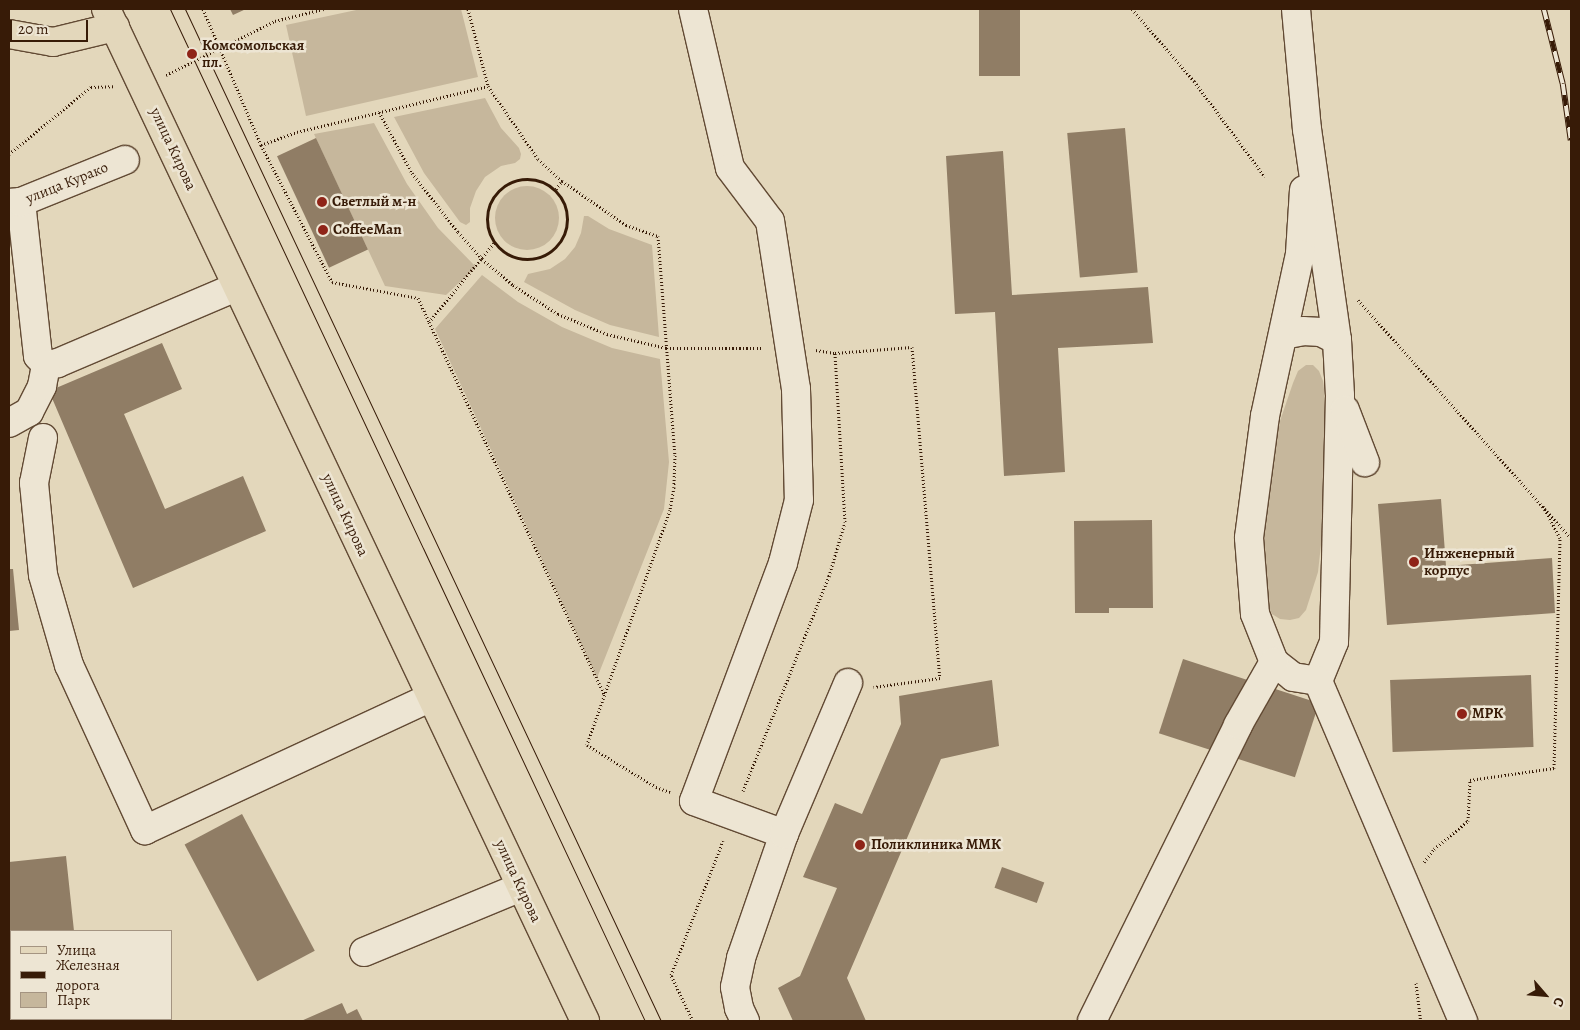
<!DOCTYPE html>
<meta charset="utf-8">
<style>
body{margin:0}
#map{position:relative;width:1580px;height:1030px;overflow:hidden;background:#e3d7bb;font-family:Alegreya,serif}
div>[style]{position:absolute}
.green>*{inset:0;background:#c6b79c}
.round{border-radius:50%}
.building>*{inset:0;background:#907d65;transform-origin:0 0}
.path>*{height:3px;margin-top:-1.5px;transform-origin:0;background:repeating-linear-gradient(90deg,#371b07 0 1px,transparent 0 3.5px)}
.path>.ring{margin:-1.5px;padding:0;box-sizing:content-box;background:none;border:3px solid #371b07;border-radius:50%}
.roads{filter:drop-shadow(1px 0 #624a34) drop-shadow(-1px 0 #624a34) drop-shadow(0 1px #624a34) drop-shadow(0 -1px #624a34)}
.minor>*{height:28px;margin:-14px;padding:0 14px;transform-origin:14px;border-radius:14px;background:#ede5d3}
.major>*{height:28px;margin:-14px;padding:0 14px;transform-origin:14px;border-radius:14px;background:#e3d7bb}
.tram>*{height:1px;margin:-0.5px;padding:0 0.5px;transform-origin:0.5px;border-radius:0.5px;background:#371b07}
.rail>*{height:5.5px;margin-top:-2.75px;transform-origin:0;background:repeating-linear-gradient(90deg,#ede5d3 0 11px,#371b07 0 22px);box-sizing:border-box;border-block:1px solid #371b07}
.dots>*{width:14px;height:14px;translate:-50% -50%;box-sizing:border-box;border:2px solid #ede5d3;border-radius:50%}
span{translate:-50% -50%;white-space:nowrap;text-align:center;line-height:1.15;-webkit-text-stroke:5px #ede5d3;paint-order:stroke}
.poi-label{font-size:15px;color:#371b07;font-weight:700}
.left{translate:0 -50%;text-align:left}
.street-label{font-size:15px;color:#371b07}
.frame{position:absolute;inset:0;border:10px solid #371b07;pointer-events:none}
.legend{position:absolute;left:10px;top:930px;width:162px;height:90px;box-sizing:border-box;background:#ede5d3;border:1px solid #a49481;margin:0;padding:6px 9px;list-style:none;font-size:15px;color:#371b07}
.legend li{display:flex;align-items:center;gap:10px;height:25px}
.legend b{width:25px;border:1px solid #a49481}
.north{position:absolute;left:1520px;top:970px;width:50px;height:50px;-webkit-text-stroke:4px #ede5d3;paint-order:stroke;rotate:117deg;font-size:14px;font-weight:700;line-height:20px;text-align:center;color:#371b07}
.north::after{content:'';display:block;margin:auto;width:18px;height:22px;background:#371b07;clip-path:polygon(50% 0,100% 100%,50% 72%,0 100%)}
.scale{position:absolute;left:10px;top:20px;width:78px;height:22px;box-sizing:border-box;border:2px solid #371b07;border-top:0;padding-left:6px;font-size:15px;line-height:18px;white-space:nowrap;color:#371b07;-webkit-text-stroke:4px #ede5d3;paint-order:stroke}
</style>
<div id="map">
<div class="green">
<i style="clip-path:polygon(361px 9px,461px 9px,478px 77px,306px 116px,286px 25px)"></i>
<i style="clip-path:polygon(485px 98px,501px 128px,519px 148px,521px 154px,520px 159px,515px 163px,501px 166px,485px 177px,476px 191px,470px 208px,470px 222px,466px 225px,460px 222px,424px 173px,394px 117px)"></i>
<i style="clip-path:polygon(374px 123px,407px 184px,438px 228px,476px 267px,446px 295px,385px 286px,314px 134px)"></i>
<i class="round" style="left:495px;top:186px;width:64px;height:64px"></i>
<i style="clip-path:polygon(584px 216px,588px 216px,609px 229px,652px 245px,659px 337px,610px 325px,575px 310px,524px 282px,528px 274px,550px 269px,565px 259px,575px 247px,581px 233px)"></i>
<i style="clip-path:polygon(482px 275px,518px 302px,562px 327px,612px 348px,660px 359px,669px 462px,664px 509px,597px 678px,435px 329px)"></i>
<i style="clip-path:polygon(1306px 365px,1313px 365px,1319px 371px,1323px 381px,1330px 440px,1326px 500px,1318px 572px,1306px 610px,1299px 618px,1290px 620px,1280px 619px,1272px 614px,1267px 604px,1264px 540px,1270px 475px,1280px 421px,1293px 383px,1298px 371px)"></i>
</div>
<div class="building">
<i style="clip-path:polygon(230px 9px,246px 9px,233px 15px)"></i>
<i style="left:979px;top:9px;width:41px;height:67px"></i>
<i style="left:1125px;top:128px;width:145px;height:58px;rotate:85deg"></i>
<i style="left:316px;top:138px;width:123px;height:43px;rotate:65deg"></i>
<i style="clip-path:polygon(1003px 151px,1012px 295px,1148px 287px,1153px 343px,1058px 348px,1065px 472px,1004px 476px,995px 312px,955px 314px,946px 156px)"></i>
<i style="clip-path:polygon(162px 343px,182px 389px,124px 414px,165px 509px,243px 476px,266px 531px,133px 588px,49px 391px)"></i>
<i style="clip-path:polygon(1441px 499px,1446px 566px,1552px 558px,1555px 613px,1387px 625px,1378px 504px)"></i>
<i style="clip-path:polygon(1152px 520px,1153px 608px,1109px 608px,1109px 613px,1075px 613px,1074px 521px)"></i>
<i style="clip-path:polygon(9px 569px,13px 569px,19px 630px,9px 631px)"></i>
<i style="left:1183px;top:659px;width:143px;height:78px;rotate:18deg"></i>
<i style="left:1531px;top:675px;width:72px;height:141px;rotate:88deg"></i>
<i style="clip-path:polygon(992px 680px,999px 746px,941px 759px,847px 978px,866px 1021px,793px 1021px,778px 988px,800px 976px,837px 888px,803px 877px,835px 803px,862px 814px,901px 724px,899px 696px)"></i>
<i style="left:242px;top:814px;width:155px;height:65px;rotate:62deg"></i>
<i style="clip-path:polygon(66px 856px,74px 931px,11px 931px,11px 1019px,82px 1019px,82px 1021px,9px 1021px,9px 862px)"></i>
<i style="left:1002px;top:867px;width:45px;height:22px;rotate:20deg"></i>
<i style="clip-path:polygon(342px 1003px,347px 1014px,357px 1009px,363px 1021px,301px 1021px)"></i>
</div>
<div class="path">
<i style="left:203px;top:9px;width:148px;rotate:66.9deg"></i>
<i style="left:261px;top:145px;width:154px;rotate:62.6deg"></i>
<i style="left:332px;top:282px;width:87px;rotate:10.5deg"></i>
<i style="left:418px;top:298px;width:26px;rotate:65deg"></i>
<i style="left:468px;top:9px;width:80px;rotate:75.4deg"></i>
<i style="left:488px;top:86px;width:88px;rotate:55.6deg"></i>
<i style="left:538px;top:159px;width:33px;rotate:43deg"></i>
<i style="left:562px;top:181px;width:78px;rotate:34.5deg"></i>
<i style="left:626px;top:225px;width:34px;rotate:19deg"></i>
<i style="left:658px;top:236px;width:220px;rotate:85.6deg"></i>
<i style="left:675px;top:455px;width:32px;rotate:92deg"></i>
<i style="left:674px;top:487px;width:23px;rotate:100deg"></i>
<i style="left:670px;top:510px;width:249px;rotate:109.5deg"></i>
<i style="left:587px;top:745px;width:81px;rotate:31.3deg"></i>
<i style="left:656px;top:787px;width:15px;rotate:20deg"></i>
<i style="left:1132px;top:9px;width:95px;rotate:49.3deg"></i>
<i style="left:1194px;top:81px;width:119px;rotate:53.5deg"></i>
<i style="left:166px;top:75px;width:122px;rotate:-26.4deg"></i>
<i style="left:275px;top:21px;width:50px;rotate:-13.8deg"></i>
<i style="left:379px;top:112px;width:69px;rotate:61.6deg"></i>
<i style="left:412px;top:173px;width:75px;rotate:52.1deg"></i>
<i style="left:458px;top:232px;width:36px;rotate:48deg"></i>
<i style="left:482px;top:259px;width:40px;rotate:40deg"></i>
<i style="left:513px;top:285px;width:54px;rotate:32.8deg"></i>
<i style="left:558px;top:314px;width:53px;rotate:22.2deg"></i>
<i style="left:607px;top:334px;width:61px;rotate:13.3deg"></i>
<i style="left:666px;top:348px;width:97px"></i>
<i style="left:261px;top:145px;width:38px;rotate:-20deg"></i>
<i style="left:297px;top:132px;width:196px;rotate:-13.5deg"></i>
<i style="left:9px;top:154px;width:106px;rotate:-39.3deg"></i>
<i style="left:91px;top:87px;width:23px;rotate:-2deg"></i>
<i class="ring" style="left:487px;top:179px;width:77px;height:77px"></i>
<i style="left:556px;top:189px;width:10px;rotate:-53deg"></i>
<i style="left:494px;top:243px;width:102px;rotate:129.4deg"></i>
<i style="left:429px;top:322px;width:411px;rotate:64.8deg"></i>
<i style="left:1358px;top:300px;width:319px;rotate:48.2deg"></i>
<i style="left:816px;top:350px;width:19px;rotate:9deg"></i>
<i style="left:835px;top:353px;width:77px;rotate:-4.5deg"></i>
<i style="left:912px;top:347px;width:332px;rotate:85.2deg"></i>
<i style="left:940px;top:678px;width:67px;rotate:172.2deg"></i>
<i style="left:743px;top:791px;width:232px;rotate:-68.2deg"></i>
<i style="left:829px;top:576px;width:56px;rotate:-73.5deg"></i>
<i style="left:845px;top:522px;width:169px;rotate:-93.4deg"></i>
<i style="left:1424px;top:862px;width:16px;rotate:-52deg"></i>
<i style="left:1434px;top:849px;width:44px;rotate:-39.5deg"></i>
<i style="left:1468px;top:821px;width:41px;rotate:-87.2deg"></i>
<i style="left:1470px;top:780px;width:85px;rotate:-8.1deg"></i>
<i style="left:1554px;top:768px;width:230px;rotate:-88.5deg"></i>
<i style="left:1560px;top:538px;width:36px;rotate:-118deg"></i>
<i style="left:1416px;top:983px;width:38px;rotate:83deg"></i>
<i style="left:693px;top:1021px;width:51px;rotate:-115.6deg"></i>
<i style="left:671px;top:975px;width:144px;rotate:-68.8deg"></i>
</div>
<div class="roads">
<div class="minor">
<i style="left:693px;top:9px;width:163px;rotate:76.9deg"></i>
<i style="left:730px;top:168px;width:66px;rotate:53deg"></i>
<i style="left:770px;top:221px;width:170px;rotate:81.2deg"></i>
<i style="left:796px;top:389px;width:111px;rotate:88.5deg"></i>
<i style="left:799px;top:500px;width:65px;rotate:104.3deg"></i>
<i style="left:783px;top:563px;width:254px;rotate:110.5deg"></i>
<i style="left:694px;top:801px;width:96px;rotate:20.1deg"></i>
<i style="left:1296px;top:9px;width:121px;rotate:84.8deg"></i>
<i style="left:1307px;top:129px;width:213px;rotate:81.9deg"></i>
<i style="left:1337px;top:340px;width:56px;rotate:86.9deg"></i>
<i style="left:1340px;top:396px;width:246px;rotate:91.4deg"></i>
<i style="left:1334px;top:642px;width:42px;rotate:112.3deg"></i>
<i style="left:1318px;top:681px;width:370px;rotate:66.9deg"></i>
<i style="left:1304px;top:190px;width:64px;rotate:93.6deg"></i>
<i style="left:1300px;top:254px;width:166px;rotate:102.2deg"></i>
<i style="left:1265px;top:416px;width:123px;rotate:97.5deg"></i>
<i style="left:1249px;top:538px;width:76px;rotate:85.5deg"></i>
<i style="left:1255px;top:614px;width:52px;rotate:68.4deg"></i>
<i style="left:1274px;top:662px;width:24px;rotate:38deg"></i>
<i style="left:1293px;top:677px;width:25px;rotate:9deg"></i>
<i style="left:21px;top:202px;width:155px;rotate:83.7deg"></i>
<i style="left:38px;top:356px;width:12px;rotate:48deg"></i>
<i style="left:9px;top:203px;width:12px;rotate:-5deg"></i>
<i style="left:21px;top:202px;width:112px;rotate:-22deg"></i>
<i style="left:1283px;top:335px;width:20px;rotate:-11deg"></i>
<i style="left:1303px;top:331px;width:18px;rotate:3deg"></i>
<i style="left:1321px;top:332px;width:18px;rotate:27deg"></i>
<i style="left:46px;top:365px;width:12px;rotate:-9deg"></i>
<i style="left:58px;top:363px;width:194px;rotate:-23.1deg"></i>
<i style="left:1345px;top:410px;width:56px;rotate:69deg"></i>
<i style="left:9px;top:423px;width:23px;rotate:-29deg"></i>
<i style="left:29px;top:412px;width:29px;rotate:-63deg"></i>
<i style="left:42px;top:386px;width:21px;rotate:-79deg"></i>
<i style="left:43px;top:438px;width:46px;rotate:101.3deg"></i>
<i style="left:34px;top:483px;width:92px;rotate:84.4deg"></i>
<i style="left:43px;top:575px;width:94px;rotate:73.9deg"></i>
<i style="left:69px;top:665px;width:182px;rotate:65.3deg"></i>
<i style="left:145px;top:830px;width:315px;rotate:-24.9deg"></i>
<i style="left:364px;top:952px;width:170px;rotate:-22.5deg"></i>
<i style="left:745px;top:1021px;width:14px;rotate:-115deg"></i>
<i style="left:739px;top:1008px;width:21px;rotate:-101deg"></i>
<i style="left:735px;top:987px;width:30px;rotate:-78deg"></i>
<i style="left:741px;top:958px;width:131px;rotate:-70.9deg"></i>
<i style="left:784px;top:834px;width:164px;rotate:-67deg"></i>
<i style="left:1092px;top:1021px;width:330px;rotate:-63.7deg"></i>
<i style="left:1238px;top:725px;width:73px;rotate:-60.3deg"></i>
</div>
<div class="major">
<i style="left:106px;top:9px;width:1120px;rotate:64.67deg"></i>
<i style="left:9px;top:34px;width:45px;rotate:10.3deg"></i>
<i style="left:53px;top:42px;width:64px;rotate:-13.6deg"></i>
</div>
</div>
<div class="tram">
<i style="left:170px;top:9px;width:1118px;rotate:64.86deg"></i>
<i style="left:185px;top:9px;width:1118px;rotate:64.81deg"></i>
</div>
<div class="rail">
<i style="left:1544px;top:9px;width:77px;rotate:75.8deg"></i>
<i style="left:1563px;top:84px;width:57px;rotate:81.9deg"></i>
</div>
<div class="dots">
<i style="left:192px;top:54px;background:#8f2418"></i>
<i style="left:322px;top:202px;background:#8f2418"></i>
<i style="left:323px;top:230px;background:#8f2418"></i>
<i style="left:1414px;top:562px;background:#8f2418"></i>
<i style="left:1462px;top:714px;background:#8f2418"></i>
<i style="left:860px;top:845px;background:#8f2418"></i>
</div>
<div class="poi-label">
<span class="left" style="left:202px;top:54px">Комсомольская<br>пл.</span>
<span class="left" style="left:332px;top:202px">Светлый м-н</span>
<span class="left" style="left:333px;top:230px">CoffeeMan</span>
<span class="left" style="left:1424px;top:562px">Инженерный<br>корпус</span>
<span class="left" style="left:1472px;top:714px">МРК</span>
<span class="left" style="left:871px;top:845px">Поликлиника ММК</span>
</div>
<div class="street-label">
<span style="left:173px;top:149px;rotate:65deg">улица Кирова</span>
<span style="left:67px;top:183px;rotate:-22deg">улица Курако</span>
<span style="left:345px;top:515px;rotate:65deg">улица Кирова</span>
<span style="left:518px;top:881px;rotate:65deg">улица Кирова</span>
</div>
<div class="frame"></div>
<ul class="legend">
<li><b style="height:6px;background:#e3d7bb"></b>Улица</li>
<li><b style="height:6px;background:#371b07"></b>Железная дорога</li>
<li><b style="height:14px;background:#c6b79c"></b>Парк</li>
</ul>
<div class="north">С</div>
<div class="scale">20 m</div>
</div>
